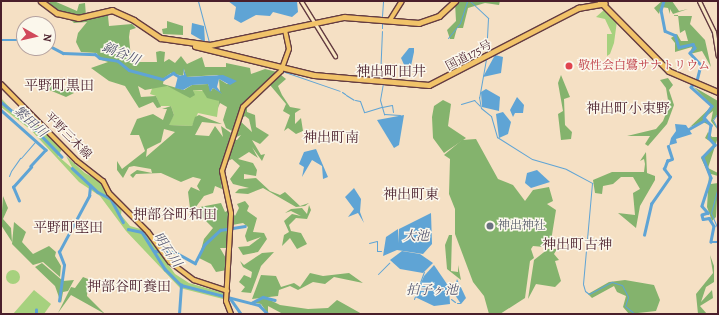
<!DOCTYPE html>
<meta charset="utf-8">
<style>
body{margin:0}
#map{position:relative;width:719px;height:315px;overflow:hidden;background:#f5e0c4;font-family:Alegreya,"Noto Serif JP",serif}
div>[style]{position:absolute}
.green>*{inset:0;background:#a6d17e}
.round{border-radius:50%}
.forest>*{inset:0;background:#84b36d}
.water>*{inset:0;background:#5fa4d5}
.stream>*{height:1px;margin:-0.5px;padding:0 0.5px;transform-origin:0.5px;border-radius:0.5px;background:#5fa4d5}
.river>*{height:2.5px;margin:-1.25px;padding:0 1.25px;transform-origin:1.25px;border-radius:1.25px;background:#5fa4d5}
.roads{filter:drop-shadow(1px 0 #643c42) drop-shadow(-1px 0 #643c42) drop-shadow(0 1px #643c42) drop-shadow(0 -1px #643c42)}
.secondary>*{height:3px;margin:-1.5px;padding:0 1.5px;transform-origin:1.5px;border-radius:1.5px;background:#f9e7c3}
.primary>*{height:4px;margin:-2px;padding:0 2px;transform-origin:2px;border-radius:2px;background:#f1c369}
.highway>*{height:4.5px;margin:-2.25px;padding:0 2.25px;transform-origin:2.25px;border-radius:2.25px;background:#f1c369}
.dots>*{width:11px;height:11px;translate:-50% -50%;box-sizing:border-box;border:2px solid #fbf7ec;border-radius:50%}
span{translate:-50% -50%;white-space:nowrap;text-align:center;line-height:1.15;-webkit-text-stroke:3px #fbf7ec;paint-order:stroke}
.street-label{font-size:12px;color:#4a1f2b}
.health-label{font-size:12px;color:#be3a42}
.left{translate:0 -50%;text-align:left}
.worship-label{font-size:12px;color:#5b616d}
.water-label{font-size:13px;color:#52546f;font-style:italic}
.quarter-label{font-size:14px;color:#4a1f2b}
.frame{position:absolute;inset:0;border:2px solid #4a1f2b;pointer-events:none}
.north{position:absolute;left:16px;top:16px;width:40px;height:40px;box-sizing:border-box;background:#fbf7ec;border:1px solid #b4a19f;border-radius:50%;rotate:98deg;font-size:11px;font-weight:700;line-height:16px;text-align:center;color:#4a1f2b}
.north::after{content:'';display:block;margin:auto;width:14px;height:18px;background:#d1495b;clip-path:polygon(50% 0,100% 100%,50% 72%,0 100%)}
</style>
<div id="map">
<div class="green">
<i style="clip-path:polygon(604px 10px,607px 14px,608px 10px,617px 21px,614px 43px,610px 54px,607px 56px,607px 34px,612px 34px,605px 19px,596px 17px)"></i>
<i style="clip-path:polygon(153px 86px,167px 86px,188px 96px,194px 94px,193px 90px,206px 91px,219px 101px,217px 117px,198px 113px,192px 126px,168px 125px,174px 115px,171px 106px,160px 106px,156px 96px,150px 94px)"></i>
<i style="clip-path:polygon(1px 98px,11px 109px,32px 122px,37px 120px,62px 149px,58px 156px,73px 169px,66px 156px,85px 173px,103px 183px,122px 207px,121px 215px,130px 226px,144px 230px,175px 274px,189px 283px,224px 293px,223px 299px,180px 288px,126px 231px,100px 196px,79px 182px,31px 130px,1px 107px)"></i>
<i class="round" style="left:6px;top:270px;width:14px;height:14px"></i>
<i style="clip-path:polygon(34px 290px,51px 304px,44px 314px,13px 314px)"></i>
</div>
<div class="forest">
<i style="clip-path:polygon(54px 1px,77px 11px,79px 4px,85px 3px,86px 16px,62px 13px,47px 3px)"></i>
<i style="clip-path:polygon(458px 1px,468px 2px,500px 1px,499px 5px,485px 3px,468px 8px,463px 28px,457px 28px,454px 39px,450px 39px,447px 30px,456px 21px,455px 3px)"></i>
<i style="clip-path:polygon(662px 1px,672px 1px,679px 11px,688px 9px,673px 14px,670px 9px,670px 14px,668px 8px,661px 7px,659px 14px,654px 8px)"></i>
<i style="clip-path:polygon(evenodd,100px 11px,108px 16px,109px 26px,132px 24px,136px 28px,130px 30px,129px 37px,131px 58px,137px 62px,157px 62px,156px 52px,160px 51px,165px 52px,164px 62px,169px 59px,175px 63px,181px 56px,187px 64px,202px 57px,205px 67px,226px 67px,226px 63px,250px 68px,251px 74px,265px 69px,277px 72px,244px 102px,232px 131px,226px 128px,223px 120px,227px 107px,220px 103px,218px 108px,219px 101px,207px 98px,202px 90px,193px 90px,195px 95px,190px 98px,167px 86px,145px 90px,138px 86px,141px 97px,156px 96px,161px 107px,157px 108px,153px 102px,139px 108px,125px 86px,109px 81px,91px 68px,108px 62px,98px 59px,97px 53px,81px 52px,76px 42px,78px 33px,87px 22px,74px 23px,68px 17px,76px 19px,100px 11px,184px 69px,186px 77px,217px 75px,232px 82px,227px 84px,219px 79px,220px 92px,213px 88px,211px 91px,208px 84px,192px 85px,184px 90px,163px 84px,164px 78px,171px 73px,183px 76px,184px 69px)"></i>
<i style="clip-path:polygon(673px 15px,692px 16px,690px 24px,705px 40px,711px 67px,702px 51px,690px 54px,692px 47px,675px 52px,675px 43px,671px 38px,677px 34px,681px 41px,688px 41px,685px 30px,680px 33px,678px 15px)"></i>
<i style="clip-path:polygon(167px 21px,183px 26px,183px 35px,163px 34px,162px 29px,167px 28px)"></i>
<i style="clip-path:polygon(281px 75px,286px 79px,278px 86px,282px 95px,290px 107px,301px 109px,295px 113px,295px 124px,301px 118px,303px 131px,296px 134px,288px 128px,284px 131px,290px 115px,283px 111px,286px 104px,270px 85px)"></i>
<i style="clip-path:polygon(561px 75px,570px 97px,564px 99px,565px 125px,572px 132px,571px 139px,561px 140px,558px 114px,563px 111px,558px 83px)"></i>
<i style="clip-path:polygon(51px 77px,60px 87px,74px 93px,66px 97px,47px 89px,46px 86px,53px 84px)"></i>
<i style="clip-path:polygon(668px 78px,673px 85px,669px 90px,674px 105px,667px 124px,648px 146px,645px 144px,650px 136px,627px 136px,656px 129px,663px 121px,669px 106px,666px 88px,660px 80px)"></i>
<i style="clip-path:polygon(694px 87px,718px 101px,718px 114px,713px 120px,718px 130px,711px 121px,713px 111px,704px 118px,709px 125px,703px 122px,690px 127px,712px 106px)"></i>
<i style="clip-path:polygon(443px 100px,451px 104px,448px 126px,466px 138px,444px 153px,433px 138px,432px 117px,434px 106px)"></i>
<i style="clip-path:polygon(evenodd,171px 106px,174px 115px,169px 125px,192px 126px,195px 117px,199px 115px,222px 124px,202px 122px,195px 135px,209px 136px,215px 126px,223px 137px,221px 126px,231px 133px,220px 171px,222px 189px,215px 186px,213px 193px,204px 196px,195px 208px,190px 208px,188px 192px,191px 187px,200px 191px,197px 186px,201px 179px,193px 177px,181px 182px,161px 173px,136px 174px,133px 178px,130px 175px,137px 170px,152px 173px,151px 169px,134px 166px,129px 167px,123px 178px,117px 170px,117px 161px,122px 169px,145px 151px,139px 135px,130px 135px,137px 119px,153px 114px,163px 120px,167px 109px,162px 109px,171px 106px,164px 129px,175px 132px,146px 157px,147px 149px,161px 142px,164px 129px)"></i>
<i style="clip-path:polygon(247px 106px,247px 112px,255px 115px,256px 127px,269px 135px,260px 144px,252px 140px,261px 155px,265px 154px,262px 161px,252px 147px,258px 158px,249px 152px,238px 159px,253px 163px,257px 170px,256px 176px,244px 174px,244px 179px,256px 178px,270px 191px,280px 195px,285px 192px,300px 206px,309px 203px,305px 206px,296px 207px,263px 188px,248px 194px,235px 193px,239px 189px,249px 188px,233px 184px,230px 179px,240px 166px,232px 159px,226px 162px,233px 140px,237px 140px,241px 135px,234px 138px,240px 121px,252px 132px,249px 119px,245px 116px,240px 120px)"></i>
<i style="clip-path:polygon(708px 132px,712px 137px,718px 137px,708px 168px,718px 173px,718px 176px,711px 174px,711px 184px,718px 183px,716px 217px,712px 221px,707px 207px,709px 175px,701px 158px,714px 144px,705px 138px)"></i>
<i style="clip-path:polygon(476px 139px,498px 179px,513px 185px,525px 201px,533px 190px,549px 187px,553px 201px,547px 204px,556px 210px,551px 241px,544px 247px,533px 246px,531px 249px,534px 258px,530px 261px,525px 298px,500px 314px,489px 314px,484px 296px,473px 282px,455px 234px,455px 209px,449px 194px,450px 159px,444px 155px,462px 140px)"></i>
<i style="clip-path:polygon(646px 152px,647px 173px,655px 176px,655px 180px,640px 206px,636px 228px,618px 213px,635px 215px,633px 193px,640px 189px,633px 177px,621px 177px,613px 184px,603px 186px,602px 194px,595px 193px,593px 180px,612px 172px,644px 172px,645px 164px,644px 159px,640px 161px)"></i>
<i style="clip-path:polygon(3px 196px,8px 208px,3px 219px,11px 228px,12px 242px,1px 225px)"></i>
<i style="clip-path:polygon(245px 201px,249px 206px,247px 211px,257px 218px,253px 232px,264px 233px,267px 239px,258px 252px,243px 255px,238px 247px,249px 246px,261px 237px,247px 242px,245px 236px,248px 227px,243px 223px,232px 225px,232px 211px,235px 216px,239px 208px,237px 204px)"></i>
<i style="clip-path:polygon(221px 203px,225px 212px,229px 210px,228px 248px,220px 248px,227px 260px,227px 270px,216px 272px,211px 264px,199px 258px,204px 239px,213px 228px,200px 215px,196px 216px,200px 207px)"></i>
<i style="clip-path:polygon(309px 205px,311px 210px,307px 219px,296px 218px,289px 225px,291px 231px,301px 233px,307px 244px,297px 249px,290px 238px,282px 246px,284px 235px,289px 232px,284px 221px,292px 214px,301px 216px,291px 211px,285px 213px,291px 209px,302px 208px,307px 214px)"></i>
<i style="clip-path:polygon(14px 222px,26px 232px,22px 242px,33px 254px,49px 246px,56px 252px,55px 256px,61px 266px,60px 277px,43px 262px,33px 265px,12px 244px)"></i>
<i style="clip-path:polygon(449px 235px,452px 235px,451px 271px,458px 272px,458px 265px,461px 280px,447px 269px,445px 245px)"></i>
<i style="clip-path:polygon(548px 249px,557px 249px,554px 254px,559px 260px,555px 261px,561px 281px,555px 287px,536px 284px,528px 299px,534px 260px)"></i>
<i style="clip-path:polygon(274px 252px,261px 266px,251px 293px,241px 292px,245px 287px,239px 282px,244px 275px,251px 278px,252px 272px,243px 267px,240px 261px,244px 265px,262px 253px)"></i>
<i style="clip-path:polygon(710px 255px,714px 266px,714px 282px,706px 287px,701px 302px,712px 290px,713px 298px,700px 306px,707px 314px,698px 314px,696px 294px,713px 273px)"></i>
<i style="clip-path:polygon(42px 263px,63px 281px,74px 280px,68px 291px,63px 292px,61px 303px,55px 286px,35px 267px)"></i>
<i style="clip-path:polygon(310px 273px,323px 276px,349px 273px,363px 283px,334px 277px,325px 284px,313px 282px,298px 290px,290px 286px,279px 290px,278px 296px,252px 299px,261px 275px,276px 276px,281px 287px,294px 283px,300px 287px)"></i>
<i style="clip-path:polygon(83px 277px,88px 279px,87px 296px,105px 314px,71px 295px,58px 313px,71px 287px,75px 288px)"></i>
<i style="clip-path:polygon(625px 280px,654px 285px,660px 300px,656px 311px,629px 314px,623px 307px,626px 296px,617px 292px,614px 286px,592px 298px,588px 294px,609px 282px)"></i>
<i style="clip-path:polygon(264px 297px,280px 305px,308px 309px,328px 308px,337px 300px,362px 314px,283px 314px,268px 306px,268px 314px,261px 304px,252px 302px)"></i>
</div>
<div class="water">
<i style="clip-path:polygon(228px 1px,297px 1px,298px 12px,292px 17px,273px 12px,270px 16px,256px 15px,241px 23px,234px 19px,236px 7px)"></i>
<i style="clip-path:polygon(192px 23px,204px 26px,205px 42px,191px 34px)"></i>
<i style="clip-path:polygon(409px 48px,414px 48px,414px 52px,411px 66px,406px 69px,401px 58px)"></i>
<i style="clip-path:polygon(495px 55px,503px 57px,501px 73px,483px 77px)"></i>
<i style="clip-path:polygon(183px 68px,187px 77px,223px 75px,237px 81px,230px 85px,219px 79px,217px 87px,222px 94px,213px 88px,210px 92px,208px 84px,192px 85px,183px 90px,175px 88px,178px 76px,184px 75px)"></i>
<i style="clip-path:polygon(486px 89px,500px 97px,499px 111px,482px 107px,481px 92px)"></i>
<i style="clip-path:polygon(517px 97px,524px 105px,523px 113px,515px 113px,513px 117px,510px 110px)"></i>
<i style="clip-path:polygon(503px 112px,511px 122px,508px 134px,499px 138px,496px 114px)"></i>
<i style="clip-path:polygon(404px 115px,399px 145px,394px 148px,377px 120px)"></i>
<i style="clip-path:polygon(675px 124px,686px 125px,692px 134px,676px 139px,677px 143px,670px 145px,668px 150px,671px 138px,676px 131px)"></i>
<i style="clip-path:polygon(316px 149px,328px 177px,323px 179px,322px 166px,312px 160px,302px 177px,304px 167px,299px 164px,304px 152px)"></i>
<i style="clip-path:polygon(537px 170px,550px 182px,531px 188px,525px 183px,527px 173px)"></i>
<i style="clip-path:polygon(354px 188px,361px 199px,360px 212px,364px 223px,358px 213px,348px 217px,354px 209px,345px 197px)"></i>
<i style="clip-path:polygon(431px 213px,432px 244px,423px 254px,397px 250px,383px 256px,386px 237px,398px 229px,398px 243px,399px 229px)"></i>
<i style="clip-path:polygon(402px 251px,420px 254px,433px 263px,423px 273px,400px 269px,390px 260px)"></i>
<i style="clip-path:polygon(434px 265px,449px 287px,450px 304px,434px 306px,415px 297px,424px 276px)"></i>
<i style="clip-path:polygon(457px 279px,466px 298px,461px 304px,453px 292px)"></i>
</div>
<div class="stream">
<i style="left:198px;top:1px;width:42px;rotate:75deg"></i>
<i style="left:470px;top:1px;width:25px;rotate:43deg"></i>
<i style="left:488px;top:18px;width:36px;rotate:93deg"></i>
<i style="left:382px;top:16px;width:15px;rotate:-86deg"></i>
<i style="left:382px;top:28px;width:5px;rotate:-90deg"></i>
<i style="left:711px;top:30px;width:15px;rotate:74deg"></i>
<i style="left:448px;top:38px;width:19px;rotate:-51deg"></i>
<i style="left:460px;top:23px;width:23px;rotate:-72deg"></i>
<i style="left:717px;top:57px;width:5px;rotate:79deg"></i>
<i style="left:486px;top:59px;width:39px;rotate:100deg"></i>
<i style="left:479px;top:97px;width:11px;rotate:80deg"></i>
<i style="left:481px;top:108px;width:13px;rotate:39deg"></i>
<i style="left:491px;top:116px;width:22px;rotate:74deg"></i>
<i style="left:497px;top:137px;width:41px;rotate:32.2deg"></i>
<i style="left:532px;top:159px;width:35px;rotate:16deg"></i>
<i style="left:566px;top:169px;width:30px;rotate:28deg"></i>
<i style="left:592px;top:183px;width:101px;rotate:95.1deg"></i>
<i style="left:583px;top:284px;width:7px;rotate:74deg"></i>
<i style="left:585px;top:291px;width:5px;rotate:37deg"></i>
<i style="left:589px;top:294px;width:26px;rotate:-28deg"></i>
<i style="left:612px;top:282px;width:10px;rotate:17deg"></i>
<i style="left:622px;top:285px;width:13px;rotate:63deg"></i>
<i style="left:628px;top:297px;width:9px;rotate:108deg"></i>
<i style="left:625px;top:306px;width:13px;rotate:39deg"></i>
<i style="left:242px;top:60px;width:38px;rotate:15deg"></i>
<i style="left:282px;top:71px;width:61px;rotate:19deg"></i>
<i style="left:380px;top:78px;width:47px;rotate:-87.6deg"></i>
<i style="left:383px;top:83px;width:17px;rotate:100deg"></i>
<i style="left:380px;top:100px;width:15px;rotate:74deg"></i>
<i style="left:384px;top:114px;width:16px;rotate:4deg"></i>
<i style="left:342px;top:92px;width:4px;rotate:34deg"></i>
<i style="left:346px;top:95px;width:9px;rotate:32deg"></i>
<i style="left:355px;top:100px;width:5px;rotate:11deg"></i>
<i style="left:360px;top:101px;width:12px;rotate:70deg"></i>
<i style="left:461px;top:104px;width:14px;rotate:-17deg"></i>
<i style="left:474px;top:100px;width:8px;rotate:45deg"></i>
<i style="left:382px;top:107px;width:10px;rotate:-11deg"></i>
<i style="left:392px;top:105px;width:7px;rotate:82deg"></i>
<i style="left:365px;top:112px;width:17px;rotate:-17deg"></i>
<i style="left:718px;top:113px;width:9px;rotate:126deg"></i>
<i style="left:713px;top:120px;width:11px;rotate:63deg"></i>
<i style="left:21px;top:158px;width:23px;rotate:-49deg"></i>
<i style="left:11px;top:171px;width:16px;rotate:-55deg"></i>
<i style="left:9px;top:176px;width:5px;rotate:-68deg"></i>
<i style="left:717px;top:227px;width:15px;rotate:-113deg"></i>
<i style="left:711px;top:213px;width:27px;rotate:-75deg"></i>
<i style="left:369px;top:243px;width:8px;rotate:-14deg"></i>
<i style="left:377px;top:241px;width:10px;rotate:90deg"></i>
<i style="left:377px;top:251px;width:4px"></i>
<i style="left:378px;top:274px;width:16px;rotate:-45deg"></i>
<i style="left:414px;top:299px;width:29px;rotate:-70deg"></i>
<i style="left:451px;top:299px;width:5px;rotate:37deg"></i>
<i style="left:457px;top:303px;width:3px"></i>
</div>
<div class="river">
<i style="left:664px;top:1px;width:9px;rotate:108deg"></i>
<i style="left:661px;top:10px;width:21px;rotate:79deg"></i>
<i style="left:665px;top:31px;width:11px;rotate:22deg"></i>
<i style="left:675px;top:35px;width:13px;rotate:72deg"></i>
<i style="left:679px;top:47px;width:14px;rotate:-12deg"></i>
<i style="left:693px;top:44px;width:4px;rotate:63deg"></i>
<i style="left:695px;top:48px;width:7px;rotate:135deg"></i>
<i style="left:690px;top:53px;width:16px;rotate:47deg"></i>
<i style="left:701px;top:65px;width:16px;rotate:104deg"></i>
<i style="left:1px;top:40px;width:23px"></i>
<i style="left:48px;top:45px;width:17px;rotate:28deg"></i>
<i style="left:63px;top:53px;width:32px;rotate:2deg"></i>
<i style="left:95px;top:54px;width:6px;rotate:39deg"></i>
<i style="left:100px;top:58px;width:18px;rotate:9deg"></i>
<i style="left:118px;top:61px;width:14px;rotate:39deg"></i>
<i style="left:129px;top:70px;width:35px;rotate:15deg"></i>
<i style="left:163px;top:79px;width:12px;rotate:-31deg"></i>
<i style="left:173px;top:73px;width:8px;rotate:30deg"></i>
<i style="left:694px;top:84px;width:4px;rotate:135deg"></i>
<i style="left:691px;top:87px;width:28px;rotate:42deg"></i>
<i style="left:712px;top:106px;width:14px;rotate:124deg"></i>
<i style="left:704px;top:118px;width:10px;rotate:45deg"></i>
<i style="left:711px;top:125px;width:13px;rotate:99deg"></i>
<i style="left:709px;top:138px;width:9px;rotate:49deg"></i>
<i style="left:715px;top:145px;width:17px;rotate:135deg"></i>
<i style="left:703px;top:157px;width:22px;rotate:69deg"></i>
<i style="left:711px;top:178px;width:29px;rotate:108deg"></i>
<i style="left:702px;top:206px;width:9px;rotate:49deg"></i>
<i style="left:708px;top:213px;width:6px;rotate:162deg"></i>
<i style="left:702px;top:215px;width:4px;rotate:76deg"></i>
<i style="left:703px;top:219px;width:6px;rotate:-9deg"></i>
<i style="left:709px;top:218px;width:9px;rotate:58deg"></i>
<i style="left:714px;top:226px;width:16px;rotate:101deg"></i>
<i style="left:711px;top:242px;width:7px"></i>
<i style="left:1px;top:102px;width:45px;rotate:38.7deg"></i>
<i style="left:36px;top:130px;width:37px;rotate:46deg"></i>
<i style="left:1px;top:110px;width:60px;rotate:41.6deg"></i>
<i style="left:46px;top:150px;width:22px;rotate:133deg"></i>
<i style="left:687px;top:130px;width:21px;rotate:-29deg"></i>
<i style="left:72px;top:168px;width:35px;rotate:43deg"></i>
<i style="left:98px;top:192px;width:15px;rotate:28deg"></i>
<i style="left:111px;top:199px;width:26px;rotate:62deg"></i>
<i style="left:19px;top:201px;width:15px;rotate:-113deg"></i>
<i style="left:13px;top:187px;width:27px;rotate:-48deg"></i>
<i style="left:128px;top:229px;width:14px;rotate:12deg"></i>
<i style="left:142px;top:232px;width:44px;rotate:58.1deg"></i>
<i style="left:165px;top:269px;width:23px;rotate:45deg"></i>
<i style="left:181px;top:285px;width:81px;rotate:14.4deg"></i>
<i style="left:259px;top:305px;width:13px;rotate:45deg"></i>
<i style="left:644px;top:235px;width:32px;rotate:-77deg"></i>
<i style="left:651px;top:204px;width:33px;rotate:-55deg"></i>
<i style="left:670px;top:177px;width:10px;rotate:-127deg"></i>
<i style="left:664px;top:169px;width:9px;rotate:-69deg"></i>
<i style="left:667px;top:161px;width:5px;rotate:-22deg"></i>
<i style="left:672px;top:159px;width:13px;rotate:-108deg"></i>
<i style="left:155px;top:251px;width:20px;rotate:3deg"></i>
<i style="left:175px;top:252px;width:23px;rotate:29deg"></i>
<i style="left:195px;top:263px;width:20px;rotate:-63deg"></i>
<i style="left:204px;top:245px;width:22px;rotate:-43deg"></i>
<i style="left:220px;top:230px;width:25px;rotate:-9deg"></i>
<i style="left:230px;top:298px;width:19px;rotate:55deg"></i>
<i style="left:59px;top:301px;width:36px;rotate:-82deg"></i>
<i style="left:64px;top:265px;width:14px;rotate:-111deg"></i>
<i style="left:59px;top:252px;width:64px;rotate:-61.8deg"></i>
<i style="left:89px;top:196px;width:10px;rotate:-84deg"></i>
<i style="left:251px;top:303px;width:13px;rotate:-27deg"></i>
<i style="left:263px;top:297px;width:12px;rotate:14deg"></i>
<i style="left:36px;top:314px;width:4px;rotate:-90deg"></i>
<i style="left:179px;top:314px;width:29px;rotate:-86deg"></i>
</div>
<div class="roads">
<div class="secondary">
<i style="left:301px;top:1px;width:65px;rotate:58.3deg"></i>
<i style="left:699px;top:1px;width:34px;rotate:64deg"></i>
<i style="left:714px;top:32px;width:24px;rotate:81deg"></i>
</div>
<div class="primary">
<i style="left:390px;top:20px;width:22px;rotate:-58deg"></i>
<i style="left:1px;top:84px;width:108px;rotate:45.4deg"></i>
<i style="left:77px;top:161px;width:33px;rotate:38deg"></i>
<i style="left:103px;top:181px;width:13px;rotate:63deg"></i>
<i style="left:109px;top:193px;width:55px;rotate:45deg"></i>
<i style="left:148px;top:232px;width:37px;rotate:54deg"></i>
<i style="left:170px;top:262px;width:30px;rotate:37deg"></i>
<i style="left:194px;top:280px;width:35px;rotate:18deg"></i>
<i style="left:231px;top:314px;width:14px;rotate:-111deg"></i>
<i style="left:226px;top:301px;width:88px;rotate:-86.7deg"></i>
<i style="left:231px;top:213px;width:43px;rotate:-102.1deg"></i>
<i style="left:222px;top:171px;width:67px;rotate:-71.8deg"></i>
<i style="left:243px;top:107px;width:52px;rotate:-43.5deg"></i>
<i style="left:281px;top:71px;width:23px;rotate:-70deg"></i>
<i style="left:289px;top:49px;width:19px;rotate:-102deg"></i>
</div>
<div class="highway">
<i style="left:41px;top:1px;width:20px;rotate:37deg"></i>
<i style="left:57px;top:13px;width:22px;rotate:13deg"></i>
<i style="left:78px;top:18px;width:35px;rotate:-13deg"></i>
<i style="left:112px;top:10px;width:24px;rotate:24deg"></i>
<i style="left:134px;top:20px;width:32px;rotate:34deg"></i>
<i style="left:161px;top:38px;width:49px;rotate:8.1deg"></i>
<i style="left:210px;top:45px;width:137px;rotate:-11.8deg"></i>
<i style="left:344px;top:17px;width:75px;rotate:4.6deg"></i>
<i style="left:419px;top:23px;width:21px;rotate:-19deg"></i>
<i style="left:439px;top:16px;width:22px;rotate:-43deg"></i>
<i style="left:600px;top:1px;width:98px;rotate:45.4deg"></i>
<i style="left:669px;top:71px;width:53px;rotate:23.2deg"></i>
<i style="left:195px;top:46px;width:122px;rotate:13.7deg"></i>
<i style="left:314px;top:75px;width:115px;rotate:5deg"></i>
<i style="left:429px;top:85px;width:168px;rotate:-27.3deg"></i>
<i style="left:578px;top:8px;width:27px;rotate:-10deg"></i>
</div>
</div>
<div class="dots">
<i style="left:569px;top:66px;background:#e0444e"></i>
<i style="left:490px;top:226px;background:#6b7280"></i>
</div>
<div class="street-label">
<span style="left:469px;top:56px;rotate:-28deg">国道175号</span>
<span style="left:68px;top:136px;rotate:45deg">平野三木線</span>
</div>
<div class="health-label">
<span class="left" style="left:578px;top:66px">敬性会白鷺サナトリウム</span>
</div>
<div class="worship-label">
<span class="left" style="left:498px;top:226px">神出神社</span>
</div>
<div class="water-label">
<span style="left:121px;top:54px;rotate:22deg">鍋谷川</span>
<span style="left:30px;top:122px;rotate:42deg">繁田川</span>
<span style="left:416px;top:236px">大池</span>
<span style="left:167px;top:250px;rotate:55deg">明石川</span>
<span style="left:432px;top:290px">拍子ヶ池</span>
</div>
<div class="quarter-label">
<span style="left:391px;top:72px">神出町田井</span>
<span style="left:59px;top:86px">平野町黒田</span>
<span style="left:628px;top:109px">神出町小束野</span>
<span style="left:331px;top:138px">神出町南</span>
<span style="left:411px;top:195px">神出町東</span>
<span style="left:175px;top:215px">押部谷町和田</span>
<span style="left:68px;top:228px">平野町堅田</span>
<span style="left:577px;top:245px">神出町古神</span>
<span style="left:129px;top:287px">押部谷町養田</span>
</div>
<div class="frame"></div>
<div class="north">N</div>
</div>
